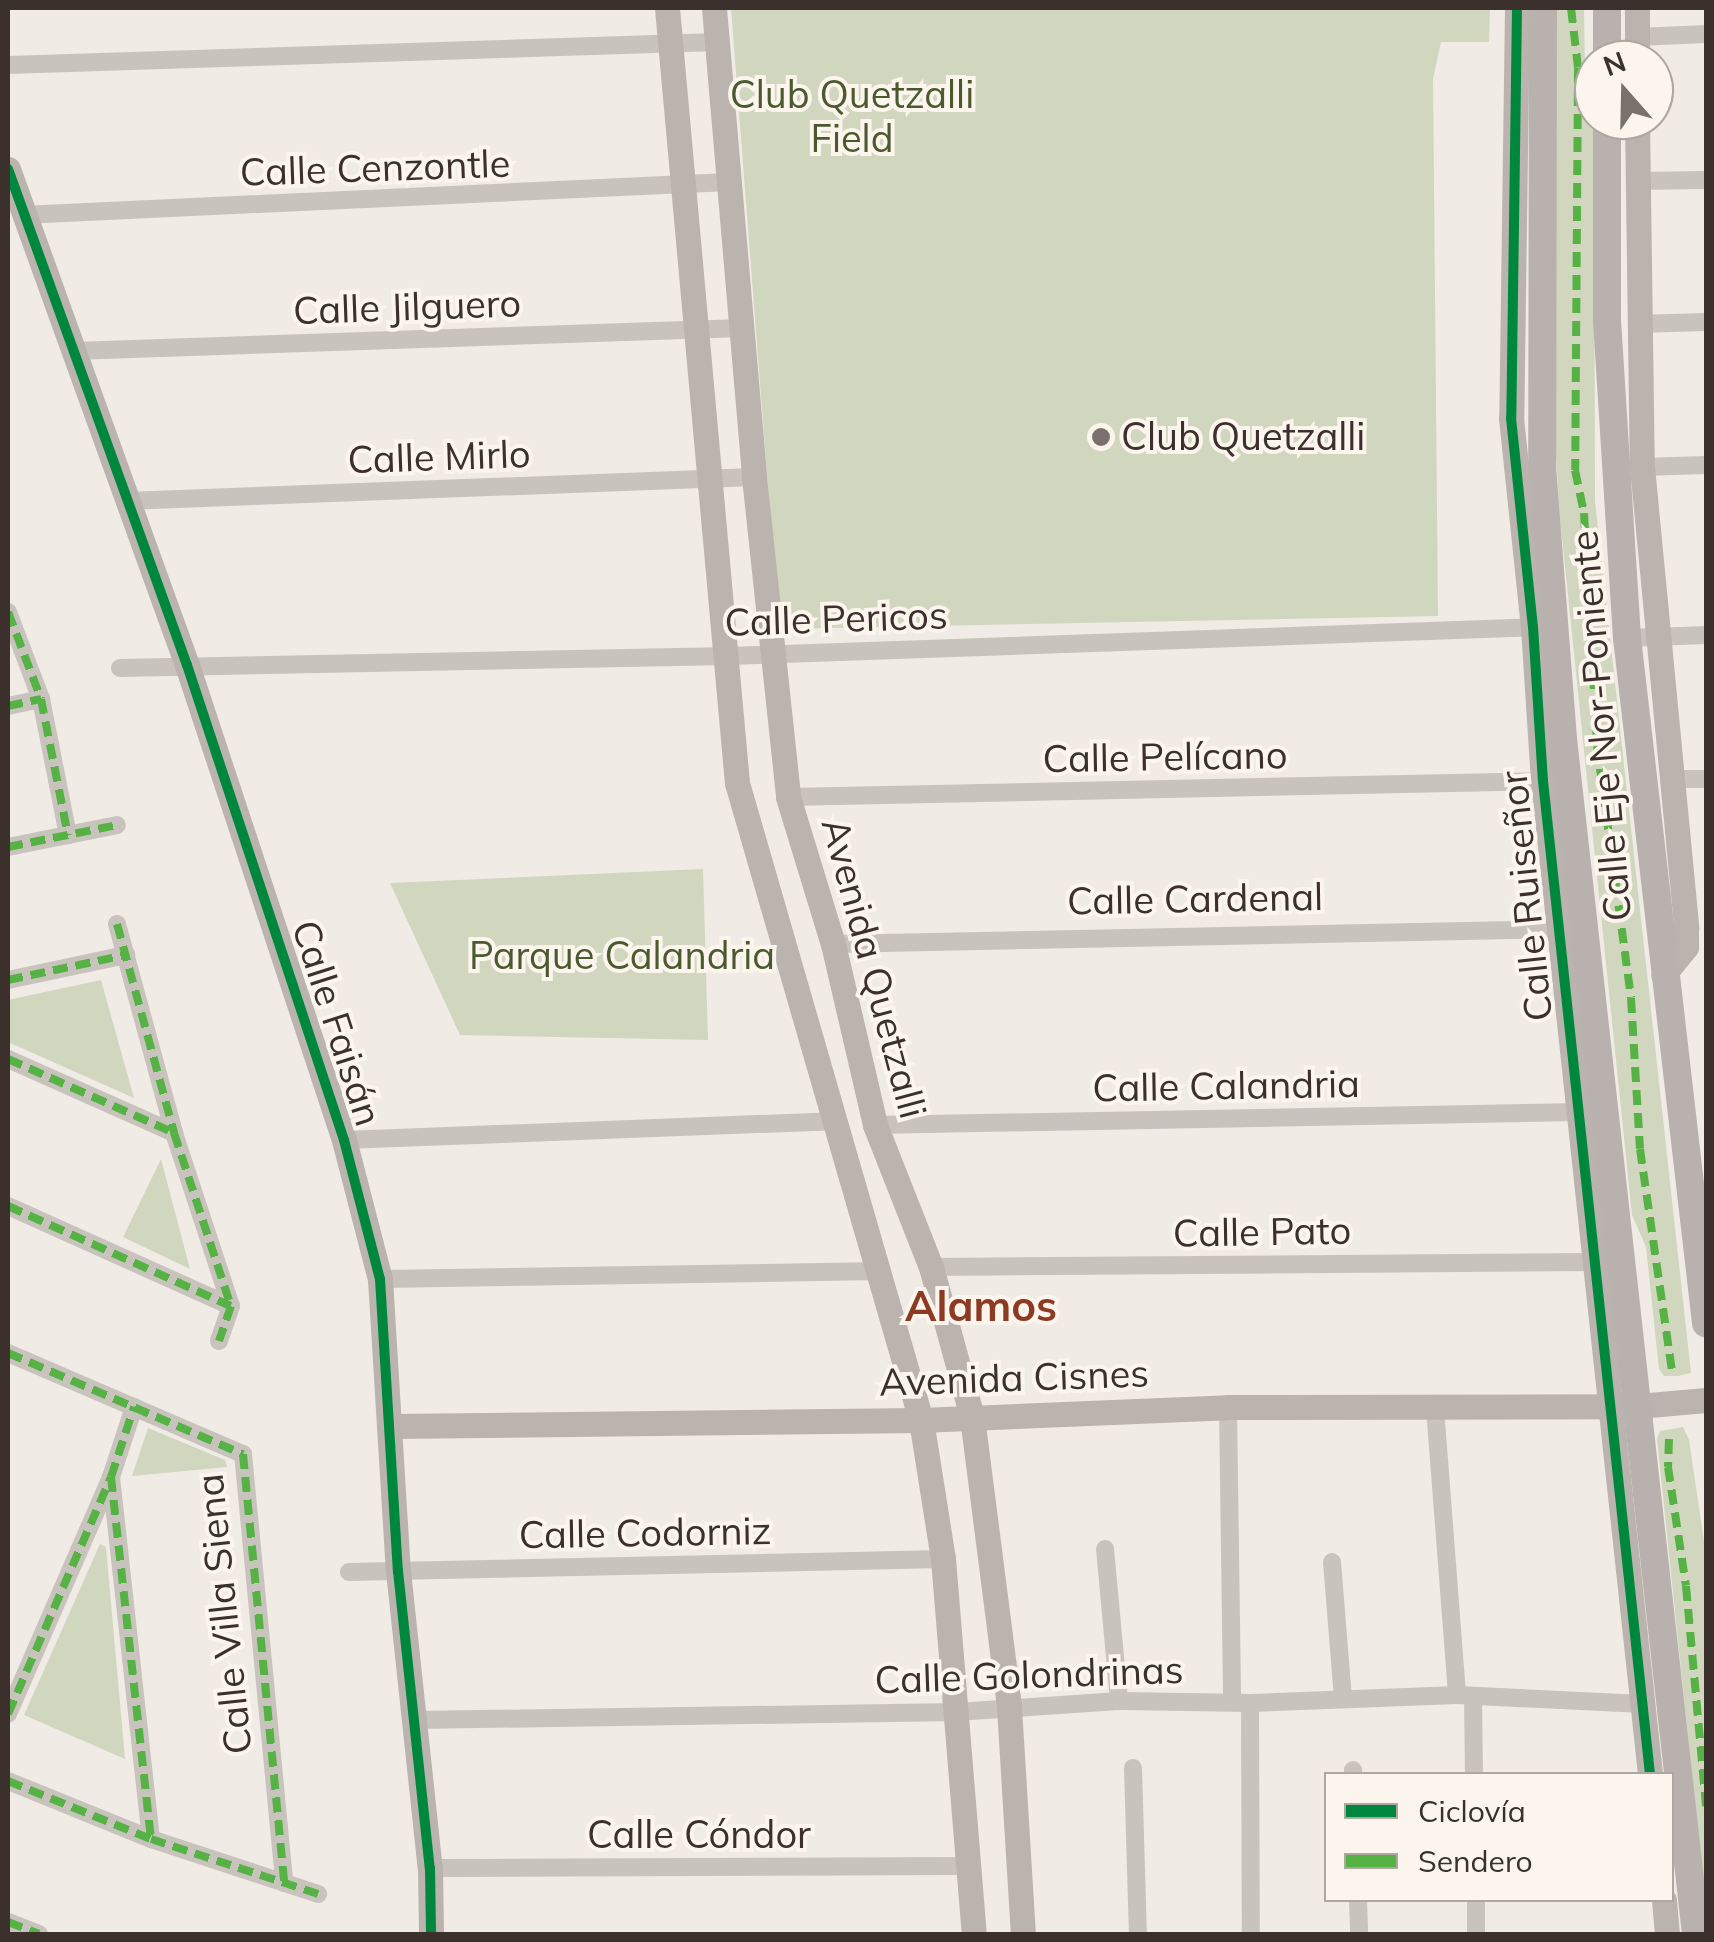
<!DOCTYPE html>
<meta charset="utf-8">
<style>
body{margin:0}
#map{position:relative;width:1714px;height:1942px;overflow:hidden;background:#f0ebe5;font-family:Mulish,sans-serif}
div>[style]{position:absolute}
.green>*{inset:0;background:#d1d6bf}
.street>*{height:18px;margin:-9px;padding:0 9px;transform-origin:9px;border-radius:9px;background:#c9c3be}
.secondary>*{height:25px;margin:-12.5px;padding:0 12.5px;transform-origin:12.5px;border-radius:12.5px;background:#bab3ae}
.primary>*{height:28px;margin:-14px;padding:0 14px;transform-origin:14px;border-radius:14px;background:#b8b1ad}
.quiet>*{height:8px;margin-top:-4px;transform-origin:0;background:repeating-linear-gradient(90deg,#57b246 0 15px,transparent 0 23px)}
.cycleway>*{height:10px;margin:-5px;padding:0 5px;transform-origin:5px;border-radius:5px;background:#00873e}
.dots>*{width:28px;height:28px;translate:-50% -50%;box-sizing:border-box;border:5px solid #fbf5ee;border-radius:50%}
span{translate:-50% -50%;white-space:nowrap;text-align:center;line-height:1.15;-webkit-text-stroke:8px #fbf5ee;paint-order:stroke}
.park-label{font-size:38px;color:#4a5a2e}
.street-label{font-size:38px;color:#3b302b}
.poi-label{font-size:38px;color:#3b302b}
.left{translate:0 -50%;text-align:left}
.quarter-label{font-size:42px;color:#8c3b22;font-weight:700}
.frame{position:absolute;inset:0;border:10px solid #3b302b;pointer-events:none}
.legend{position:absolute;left:1324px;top:1772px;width:350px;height:130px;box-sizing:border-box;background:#fbf5ee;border:2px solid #aea6a0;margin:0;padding:12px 18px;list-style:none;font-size:30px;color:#3b302b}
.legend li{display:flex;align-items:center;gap:20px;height:50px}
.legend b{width:50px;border:2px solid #aea6a0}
.north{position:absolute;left:1574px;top:40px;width:100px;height:100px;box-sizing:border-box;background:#fbf5ee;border:2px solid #aea6a0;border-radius:50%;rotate:340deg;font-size:28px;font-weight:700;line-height:40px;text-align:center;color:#3b302b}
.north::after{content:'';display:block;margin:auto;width:35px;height:45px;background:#7a716c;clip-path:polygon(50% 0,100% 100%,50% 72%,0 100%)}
</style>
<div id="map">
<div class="green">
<i style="clip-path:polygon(731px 8px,1490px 8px,1489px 42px,1441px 42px,1433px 79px,1438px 616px,779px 629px)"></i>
<i style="clip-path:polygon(1557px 8px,1584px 8px,1585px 75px,1594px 130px,1595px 501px,1691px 1373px,1678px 1376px,1664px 1376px,1659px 1369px,1646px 1247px,1632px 1215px,1560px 518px,1551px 376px)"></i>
<i style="clip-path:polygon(703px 869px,708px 1040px,460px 1035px,390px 883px)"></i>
<i style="clip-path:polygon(101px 980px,134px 1098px,8px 1042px,8px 1000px)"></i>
<i style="clip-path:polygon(161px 1159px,190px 1269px,123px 1237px)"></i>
<i style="clip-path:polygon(1683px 1427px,1689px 1440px,1706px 1555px,1706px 1909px,1657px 1439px,1660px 1431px)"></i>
<i style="clip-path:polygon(148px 1428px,225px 1460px,227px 1467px,132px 1476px)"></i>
<i style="clip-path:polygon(100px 1544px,106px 1547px,125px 1759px,24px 1715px)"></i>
</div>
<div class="street">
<i style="left:1637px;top:37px;width:69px;rotate:-2.5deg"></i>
<i style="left:8px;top:65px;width:709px;rotate:-1.86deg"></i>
<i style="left:1637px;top:181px;width:69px;rotate:-0.8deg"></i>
<i style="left:23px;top:215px;width:707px;rotate:-2.68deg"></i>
<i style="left:1637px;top:324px;width:69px;rotate:-1.7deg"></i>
<i style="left:74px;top:351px;width:669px;rotate:-1.97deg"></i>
<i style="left:1642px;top:467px;width:64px;rotate:-1.8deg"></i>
<i style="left:126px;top:501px;width:628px;rotate:-2.19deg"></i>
<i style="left:8px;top:612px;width:93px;rotate:69.2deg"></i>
<i style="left:41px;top:699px;width:139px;rotate:78.8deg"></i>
<i style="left:1627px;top:638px;width:79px;rotate:-2.2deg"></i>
<i style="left:120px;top:668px;width:609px;rotate:-1.13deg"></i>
<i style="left:729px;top:656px;width:816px;rotate:-2.04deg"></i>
<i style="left:8px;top:706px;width:34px;rotate:-12deg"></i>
<i style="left:1671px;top:779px;width:35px"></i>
<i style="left:788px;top:797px;width:755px;rotate:-1.21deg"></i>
<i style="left:8px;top:847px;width:111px;rotate:-11.4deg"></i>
<i style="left:117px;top:924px;width:217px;rotate:74.7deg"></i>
<i style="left:174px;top:1133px;width:182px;rotate:71.8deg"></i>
<i style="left:231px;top:1306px;width:37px;rotate:109deg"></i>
<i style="left:833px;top:944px;width:726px;rotate:-1.18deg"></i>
<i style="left:8px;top:980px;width:121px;rotate:-12deg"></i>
<i style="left:8px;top:1059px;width:182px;rotate:24deg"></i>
<i style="left:875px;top:1125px;width:704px;rotate:-1.06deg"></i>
<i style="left:344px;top:1140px;width:491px;rotate:-2.2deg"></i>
<i style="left:8px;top:1206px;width:244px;rotate:24.2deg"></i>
<i style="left:931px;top:1267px;width:663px;rotate:-0.43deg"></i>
<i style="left:380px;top:1279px;width:501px;rotate:-0.91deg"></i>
<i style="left:8px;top:1353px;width:256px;rotate:23.3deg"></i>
<i style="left:243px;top:1454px;width:431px;rotate:84.5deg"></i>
<i style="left:1228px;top:1407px;width:294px;rotate:89.2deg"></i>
<i style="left:1435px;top:1408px;width:288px;rotate:85.6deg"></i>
<i style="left:111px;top:1477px;width:364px;rotate:83.7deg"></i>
<i style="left:1105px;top:1549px;width:153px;rotate:84.7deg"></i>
<i style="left:1332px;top:1562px;width:137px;rotate:85.4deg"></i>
<i style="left:349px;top:1572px;width:594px;rotate:-1.25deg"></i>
<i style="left:1473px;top:1696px;width:78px;rotate:89.3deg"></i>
<i style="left:1250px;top:1703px;width:231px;rotate:89.8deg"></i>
<i style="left:8px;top:1714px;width:258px;rotate:-66.5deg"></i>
<i style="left:111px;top:1477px;width:74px;rotate:-71.8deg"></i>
<i style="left:417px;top:1720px;width:540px;rotate:-0.85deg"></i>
<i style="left:957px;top:1712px;width:162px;rotate:-3.9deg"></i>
<i style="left:1119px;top:1701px;width:131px;rotate:0.9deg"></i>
<i style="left:1250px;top:1703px;width:207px;rotate:-2.2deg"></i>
<i style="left:1457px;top:1695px;width:186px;rotate:2.8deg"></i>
<i style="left:1133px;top:1768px;width:166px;rotate:88.3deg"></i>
<i style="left:1353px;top:1770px;width:4px;rotate:90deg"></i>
<i style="left:8px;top:1781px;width:154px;rotate:22.1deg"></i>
<i style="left:151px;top:1839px;width:176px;rotate:18.2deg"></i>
<i style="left:430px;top:1868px;width:538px;rotate:-0.21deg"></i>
<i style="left:1358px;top:1900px;width:34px;rotate:88deg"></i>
<i style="left:1476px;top:1900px;width:34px;rotate:90deg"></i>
<i style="left:8px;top:1922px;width:33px;rotate:21deg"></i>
</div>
<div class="secondary">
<i style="left:667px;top:8px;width:778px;rotate:84.84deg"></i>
<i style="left:737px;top:783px;width:663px;rotate:73.89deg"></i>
<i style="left:921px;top:1420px;width:141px;rotate:81deg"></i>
<i style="left:943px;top:1559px;width:376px;rotate:85.3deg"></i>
<i style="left:714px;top:8px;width:471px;rotate:85.1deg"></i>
<i style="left:754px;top:477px;width:322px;rotate:83.9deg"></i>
<i style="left:788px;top:797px;width:154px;rotate:73deg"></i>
<i style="left:833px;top:944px;width:186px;rotate:76.9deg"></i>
<i style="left:875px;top:1125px;width:153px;rotate:68.5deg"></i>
<i style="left:931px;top:1267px;width:156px;rotate:74.7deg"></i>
<i style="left:972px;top:1417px;width:292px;rotate:82.7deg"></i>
<i style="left:1009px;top:1707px;width:227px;rotate:86.5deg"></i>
<i style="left:1517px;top:8px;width:410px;rotate:90.8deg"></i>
<i style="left:1511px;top:418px;width:210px;rotate:84deg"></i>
<i style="left:1533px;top:627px;width:154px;rotate:86.3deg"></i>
<i style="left:1543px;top:781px;width:999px;rotate:83.85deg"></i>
<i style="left:1637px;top:8px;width:52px;rotate:90deg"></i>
<i style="left:1637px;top:120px;width:347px;rotate:89.2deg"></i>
<i style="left:1642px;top:467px;width:463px;rotate:84.5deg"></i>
<i style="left:1686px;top:928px;width:19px;rotate:90deg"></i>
<i style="left:1686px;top:947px;width:36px;rotate:129deg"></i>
<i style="left:8px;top:169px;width:527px;rotate:70.16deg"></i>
<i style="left:187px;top:665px;width:500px;rotate:71.71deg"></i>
<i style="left:344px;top:1140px;width:144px;rotate:75.5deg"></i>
<i style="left:380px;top:1279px;width:293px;rotate:86.5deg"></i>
<i style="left:398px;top:1571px;width:299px;rotate:83.9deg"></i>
<i style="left:430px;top:1868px;width:66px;rotate:89.1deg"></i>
<i style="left:392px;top:1426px;width:529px;rotate:-0.65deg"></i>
<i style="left:921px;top:1420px;width:307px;rotate:-2.4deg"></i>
<i style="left:1228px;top:1407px;width:410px;rotate:-0.1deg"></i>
<i style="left:1638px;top:1406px;width:68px;rotate:-5deg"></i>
<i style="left:1664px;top:1900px;width:34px;rotate:85deg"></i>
</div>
<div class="primary">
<i style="left:1543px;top:8px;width:458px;rotate:90.1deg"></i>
<i style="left:1542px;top:466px;width:274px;rotate:85.6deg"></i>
<i style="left:1563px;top:739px;width:1202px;rotate:83.65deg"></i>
<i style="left:1607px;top:8px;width:52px;rotate:90deg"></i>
<i style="left:1607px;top:120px;width:200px;rotate:90deg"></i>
<i style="left:1607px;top:320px;width:319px;rotate:86.4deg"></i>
<i style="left:1627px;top:638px;width:690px;rotate:83.42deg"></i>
</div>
<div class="quiet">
<i style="left:1571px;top:8px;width:60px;rotate:83.3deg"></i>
<i style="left:1578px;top:68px;width:402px;rotate:90.4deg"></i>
<i style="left:1575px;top:470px;width:44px;rotate:78.2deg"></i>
<i style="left:1584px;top:513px;width:233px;rotate:86.8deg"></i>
<i style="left:1597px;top:746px;width:254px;rotate:82.3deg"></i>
<i style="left:1631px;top:998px;width:151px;rotate:86.6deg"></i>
<i style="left:1640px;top:1149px;width:224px;rotate:81.8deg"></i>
<i style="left:8px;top:612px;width:93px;rotate:69.2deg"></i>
<i style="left:41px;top:699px;width:139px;rotate:78.8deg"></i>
<i style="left:8px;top:706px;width:34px;rotate:-12deg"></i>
<i style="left:8px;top:847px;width:111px;rotate:-11.4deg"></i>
<i style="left:117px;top:924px;width:217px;rotate:74.7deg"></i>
<i style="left:174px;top:1133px;width:182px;rotate:71.8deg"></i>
<i style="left:231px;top:1306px;width:37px;rotate:109deg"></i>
<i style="left:8px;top:980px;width:121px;rotate:-12deg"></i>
<i style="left:8px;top:1059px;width:182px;rotate:24deg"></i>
<i style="left:8px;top:1206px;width:244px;rotate:24.2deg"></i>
<i style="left:8px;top:1353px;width:256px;rotate:23.3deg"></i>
<i style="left:243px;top:1454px;width:431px;rotate:84.5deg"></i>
<i style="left:1669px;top:1439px;width:28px;rotate:92deg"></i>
<i style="left:1668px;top:1467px;width:120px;rotate:81.4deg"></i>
<i style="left:1686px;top:1586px;width:221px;rotate:84.8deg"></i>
<i style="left:111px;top:1477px;width:364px;rotate:83.7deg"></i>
<i style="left:8px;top:1714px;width:258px;rotate:-66.5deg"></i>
<i style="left:111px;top:1477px;width:74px;rotate:-71.8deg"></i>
<i style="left:8px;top:1781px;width:154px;rotate:22.1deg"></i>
<i style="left:151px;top:1839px;width:176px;rotate:18.2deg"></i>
<i style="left:8px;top:1922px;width:33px;rotate:21deg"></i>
</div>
<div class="cycleway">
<i style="left:1517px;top:8px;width:410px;rotate:90.8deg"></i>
<i style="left:1511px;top:418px;width:210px;rotate:84deg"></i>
<i style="left:1533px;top:627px;width:154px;rotate:86.3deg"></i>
<i style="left:1543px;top:781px;width:999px;rotate:83.85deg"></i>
<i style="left:8px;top:169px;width:527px;rotate:70.16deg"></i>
<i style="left:187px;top:665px;width:500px;rotate:71.71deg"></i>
<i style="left:344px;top:1140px;width:144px;rotate:75.5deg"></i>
<i style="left:380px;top:1279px;width:293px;rotate:86.5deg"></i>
<i style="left:398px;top:1571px;width:299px;rotate:83.9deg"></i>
<i style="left:430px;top:1868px;width:66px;rotate:89.1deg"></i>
</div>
<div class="dots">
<i style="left:1101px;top:437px;background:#7a716c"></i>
</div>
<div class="park-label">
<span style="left:852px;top:117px">Club Quetzalli<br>Field</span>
<span style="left:622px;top:956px">Parque Calandria</span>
</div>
<div class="street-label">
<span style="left:375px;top:168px;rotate:-2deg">Calle Cenzontle</span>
<span style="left:407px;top:307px;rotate:-2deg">Calle Jilguero</span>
<span style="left:439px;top:457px;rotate:-2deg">Calle Mirlo</span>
<span style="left:836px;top:619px;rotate:-2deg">Calle Pericos</span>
<span style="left:1601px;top:726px;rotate:-95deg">Calle Eje Nor-Poniente</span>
<span style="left:1165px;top:757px;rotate:-1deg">Calle Pelícano</span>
<span style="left:1526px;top:896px;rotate:-96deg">Calle Ruiseñor</span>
<span style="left:1195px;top:899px;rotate:-1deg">Calle Cardenal</span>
<span style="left:874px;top:968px;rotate:75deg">Avenida Quetzalli</span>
<span style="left:337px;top:1023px;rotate:72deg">Calle Faisán</span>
<span style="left:1226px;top:1086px;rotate:-1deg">Calle Calandria</span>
<span style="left:1262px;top:1232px;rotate:-1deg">Calle Pato</span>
<span style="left:1014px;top:1378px;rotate:-2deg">Avenida Cisnes</span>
<span style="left:645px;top:1533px;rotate:-1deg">Calle Codorniz</span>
<span style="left:224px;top:1614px;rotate:-96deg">Calle Villa Siena</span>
<span style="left:1029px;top:1675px;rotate:-2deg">Calle Golondrinas</span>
<span style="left:699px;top:1835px">Calle Cóndor</span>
</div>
<div class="poi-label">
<span class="left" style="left:1121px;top:437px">Club Quetzalli</span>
</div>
<div class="quarter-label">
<span style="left:981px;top:1306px">Alamos</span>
</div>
<div class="frame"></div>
<ul class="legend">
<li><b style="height:12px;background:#00873e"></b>Ciclovía</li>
<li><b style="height:12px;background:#57b246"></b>Sendero</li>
</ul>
<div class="north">N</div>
</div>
